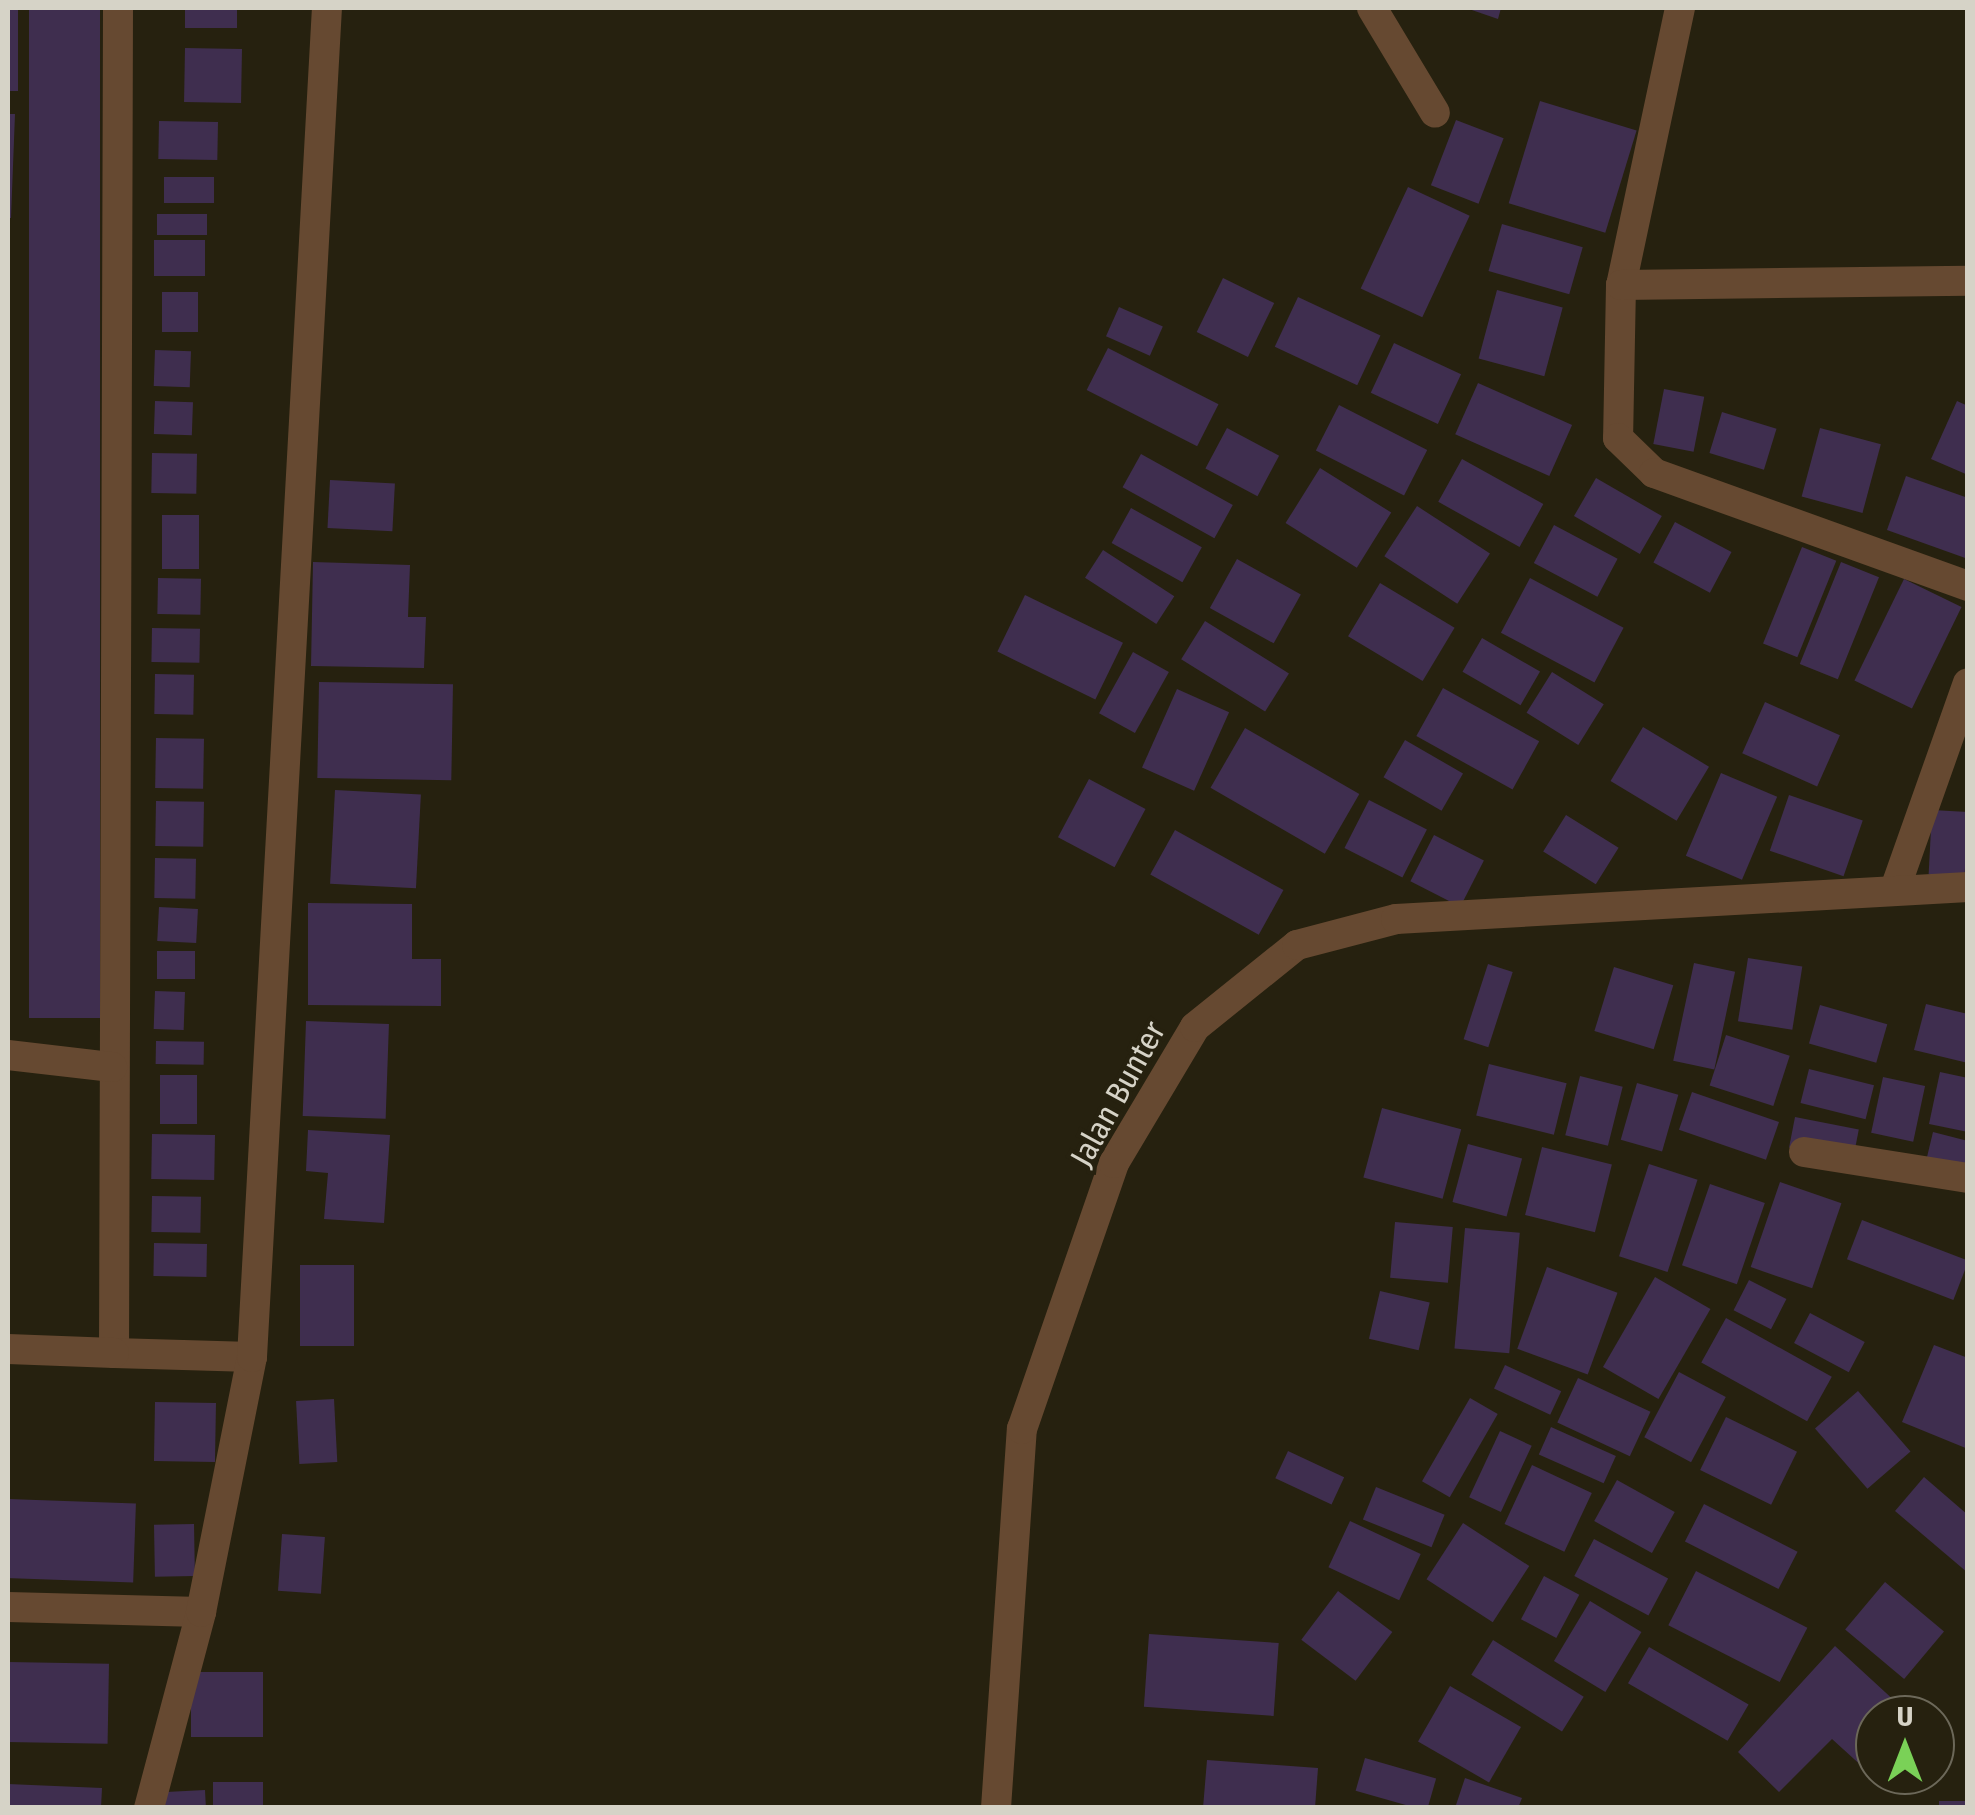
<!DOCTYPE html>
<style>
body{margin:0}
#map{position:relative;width:1975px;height:1815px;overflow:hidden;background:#26210f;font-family:"Fira Sans Condensed",sans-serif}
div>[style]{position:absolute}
.building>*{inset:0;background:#3f2e4f;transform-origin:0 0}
.street>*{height:30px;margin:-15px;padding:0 15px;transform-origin:15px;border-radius:15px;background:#664931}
span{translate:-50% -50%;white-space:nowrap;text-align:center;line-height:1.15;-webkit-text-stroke:8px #26210f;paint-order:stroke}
.street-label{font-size:32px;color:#d6d3c7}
.frame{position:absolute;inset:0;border:10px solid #d6d3c7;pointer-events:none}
.north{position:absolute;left:1855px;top:1695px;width:100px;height:100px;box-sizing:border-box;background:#26210f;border:2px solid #6c6859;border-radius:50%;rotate:0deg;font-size:28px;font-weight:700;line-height:40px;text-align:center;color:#d6d3c7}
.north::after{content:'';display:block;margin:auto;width:35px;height:45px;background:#7ad157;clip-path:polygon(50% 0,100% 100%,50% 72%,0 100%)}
</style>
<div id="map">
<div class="building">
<i style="left:8px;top:8px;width:10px;height:83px"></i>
<i style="left:29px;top:8px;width:71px;height:1010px"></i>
<i style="left:185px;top:8px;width:52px;height:20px"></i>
<i style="clip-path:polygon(1466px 8px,1501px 8px,1498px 19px)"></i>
<i style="left:185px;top:48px;width:57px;height:54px;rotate:1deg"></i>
<i style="left:1540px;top:101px;width:101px;height:107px;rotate:17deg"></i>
<i style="clip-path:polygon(8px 114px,15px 114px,11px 218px,8px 218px)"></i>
<i style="left:1456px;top:120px;width:51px;height:70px;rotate:21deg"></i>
<i style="left:159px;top:121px;width:59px;height:38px;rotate:1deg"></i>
<i style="left:164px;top:177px;width:50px;height:26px"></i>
<i style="left:1408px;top:187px;width:68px;height:112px;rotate:25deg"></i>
<i style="left:157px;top:214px;width:50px;height:21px"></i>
<i style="left:1502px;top:224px;width:84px;height:49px;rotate:16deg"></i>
<i style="left:154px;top:240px;width:51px;height:36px"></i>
<i style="left:1223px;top:278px;width:57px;height:60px;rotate:26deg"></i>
<i style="left:1497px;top:290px;width:68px;height:71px;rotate:15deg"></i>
<i style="left:162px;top:292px;width:36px;height:40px"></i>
<i style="left:1298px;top:297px;width:91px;height:55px;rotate:25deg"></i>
<i style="left:1119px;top:307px;width:48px;height:32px;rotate:24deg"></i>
<i style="left:1394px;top:343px;width:74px;height:55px;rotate:25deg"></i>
<i style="left:1108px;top:348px;width:124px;height:47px;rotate:27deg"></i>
<i style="left:155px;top:350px;width:36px;height:36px;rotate:2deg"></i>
<i style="left:1478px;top:383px;width:103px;height:56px;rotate:24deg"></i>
<i style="left:1664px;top:389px;width:41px;height:56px;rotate:11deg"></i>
<i style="left:155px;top:401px;width:38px;height:33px;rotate:2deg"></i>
<i style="clip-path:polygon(1957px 401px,1968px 406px,1968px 475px,1931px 459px)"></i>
<i style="left:1339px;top:405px;width:99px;height:51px;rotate:27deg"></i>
<i style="left:1722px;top:412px;width:57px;height:43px;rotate:17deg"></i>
<i style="left:1227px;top:428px;width:59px;height:46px;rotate:28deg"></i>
<i style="left:1820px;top:428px;width:63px;height:71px;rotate:15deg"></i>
<i style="left:152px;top:453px;width:45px;height:40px;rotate:1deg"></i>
<i style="left:1141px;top:454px;width:105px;height:38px;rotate:29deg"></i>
<i style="left:1462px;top:459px;width:93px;height:49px;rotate:29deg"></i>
<i style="left:1320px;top:468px;width:84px;height:65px;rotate:32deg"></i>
<i style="clip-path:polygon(1906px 476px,1968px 498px,1968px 559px,1887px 530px)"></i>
<i style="left:1596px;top:478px;width:76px;height:44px;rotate:30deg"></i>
<i style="left:330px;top:480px;width:65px;height:48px;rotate:3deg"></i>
<i style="left:1417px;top:506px;width:87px;height:60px;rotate:33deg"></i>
<i style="left:1131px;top:508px;width:81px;height:40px;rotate:29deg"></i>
<i style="left:162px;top:515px;width:37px;height:54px"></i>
<i style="left:1675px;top:522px;width:64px;height:46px;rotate:28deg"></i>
<i style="left:1554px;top:525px;width:72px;height:43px;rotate:28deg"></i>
<i style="left:1802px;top:547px;width:37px;height:104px;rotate:22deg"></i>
<i style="left:1103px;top:550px;width:85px;height:33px;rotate:33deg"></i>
<i style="left:1237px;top:559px;width:73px;height:56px;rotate:29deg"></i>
<i style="clip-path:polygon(313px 562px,410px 565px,408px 617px,426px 617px,424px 668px,311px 666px)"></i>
<i style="left:1841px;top:562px;width:41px;height:110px;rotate:22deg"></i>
<i style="left:158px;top:578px;width:43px;height:36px;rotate:1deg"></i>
<i style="left:1530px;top:578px;width:106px;height:62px;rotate:28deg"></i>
<i style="left:1904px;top:579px;width:64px;height:113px;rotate:26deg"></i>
<i style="left:1380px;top:583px;width:87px;height:62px;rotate:31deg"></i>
<i style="left:1025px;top:595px;width:109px;height:63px;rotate:26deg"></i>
<i style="left:1205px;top:621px;width:99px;height:45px;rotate:32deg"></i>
<i style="left:152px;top:628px;width:48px;height:34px;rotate:1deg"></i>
<i style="left:1482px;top:638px;width:67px;height:39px;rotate:30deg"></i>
<i style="left:1133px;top:652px;width:41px;height:70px;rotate:29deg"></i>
<i style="left:1552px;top:672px;width:61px;height:48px;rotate:32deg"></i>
<i style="left:155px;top:674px;width:39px;height:40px;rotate:1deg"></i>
<i style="left:319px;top:682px;width:134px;height:96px;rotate:1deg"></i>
<i style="left:1443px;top:688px;width:110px;height:55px;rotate:29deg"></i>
<i style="left:1177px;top:689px;width:57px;height:86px;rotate:24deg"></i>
<i style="left:1765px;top:702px;width:82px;height:56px;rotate:24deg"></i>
<i style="left:1643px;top:727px;width:77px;height:63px;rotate:31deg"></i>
<i style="left:1245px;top:728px;width:132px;height:69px;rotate:30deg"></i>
<i style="left:156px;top:738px;width:48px;height:50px;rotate:1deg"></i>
<i style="left:1405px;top:740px;width:67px;height:43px;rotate:30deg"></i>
<i style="left:1721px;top:773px;width:61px;height:90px;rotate:23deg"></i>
<i style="left:1089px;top:779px;width:64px;height:66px;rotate:28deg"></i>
<i style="left:335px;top:790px;width:86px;height:94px;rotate:3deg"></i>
<i style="left:1789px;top:795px;width:78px;height:59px;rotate:19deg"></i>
<i style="left:1369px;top:800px;width:65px;height:54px;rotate:27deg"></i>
<i style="left:156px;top:801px;width:48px;height:45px;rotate:1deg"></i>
<i style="left:1932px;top:810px;width:36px;height:64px;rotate:3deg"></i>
<i style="left:1566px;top:815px;width:62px;height:43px;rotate:32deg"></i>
<i style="left:1175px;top:830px;width:124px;height:51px;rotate:29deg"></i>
<i style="left:1434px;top:835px;width:56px;height:52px;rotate:27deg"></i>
<i style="left:155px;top:858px;width:41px;height:40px;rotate:1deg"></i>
<i style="clip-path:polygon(308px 903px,412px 904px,412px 959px,441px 959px,441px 1006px,308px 1005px)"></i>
<i style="left:159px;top:907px;width:39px;height:34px;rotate:3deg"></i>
<i style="left:157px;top:951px;width:38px;height:28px"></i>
<i style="left:1748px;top:958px;width:55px;height:64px;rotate:9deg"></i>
<i style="left:1694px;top:963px;width:42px;height:100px;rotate:12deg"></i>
<i style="left:1488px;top:964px;width:26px;height:79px;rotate:18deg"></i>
<i style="left:1614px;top:967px;width:62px;height:67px;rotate:17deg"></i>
<i style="left:155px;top:991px;width:30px;height:38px;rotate:2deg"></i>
<i style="clip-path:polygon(1926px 1004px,1968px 1014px,1968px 1063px,1914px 1050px)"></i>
<i style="left:1820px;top:1005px;width:70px;height:40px;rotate:16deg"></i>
<i style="left:306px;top:1021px;width:83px;height:95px;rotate:2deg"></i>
<i style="left:1726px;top:1035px;width:67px;height:53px;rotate:18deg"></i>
<i style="left:156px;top:1041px;width:48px;height:23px;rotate:1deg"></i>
<i style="left:1489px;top:1064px;width:80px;height:53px;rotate:14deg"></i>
<i style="left:1809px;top:1069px;width:67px;height:35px;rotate:14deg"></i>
<i style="clip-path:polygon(1940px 1072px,1968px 1078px,1968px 1132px,1929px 1124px)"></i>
<i style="left:160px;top:1075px;width:37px;height:49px"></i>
<i style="left:1580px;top:1076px;width:44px;height:61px;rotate:14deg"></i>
<i style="left:1883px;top:1077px;width:43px;height:57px;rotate:12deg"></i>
<i style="left:1637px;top:1083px;width:43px;height:59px;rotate:16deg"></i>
<i style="left:1692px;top:1092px;width:92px;height:40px;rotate:19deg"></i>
<i style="left:1382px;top:1108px;width:82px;height:72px;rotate:15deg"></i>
<i style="left:1795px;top:1117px;width:65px;height:31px;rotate:11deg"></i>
<i style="clip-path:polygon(308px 1130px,390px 1135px,384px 1223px,324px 1219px,328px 1173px,306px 1171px)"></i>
<i style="clip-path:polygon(1933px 1132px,1968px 1141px,1968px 1168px,1927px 1157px)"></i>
<i style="left:152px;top:1134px;width:63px;height:45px;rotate:1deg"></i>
<i style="left:1468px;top:1144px;width:56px;height:60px;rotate:15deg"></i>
<i style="left:1542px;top:1147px;width:72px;height:70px;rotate:14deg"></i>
<i style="left:1649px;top:1164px;width:51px;height:97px;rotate:18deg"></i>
<i style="left:1780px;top:1182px;width:65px;height:90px;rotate:19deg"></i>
<i style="left:1710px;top:1184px;width:58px;height:86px;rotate:19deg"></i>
<i style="left:152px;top:1196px;width:49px;height:36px;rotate:1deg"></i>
<i style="left:1862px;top:1220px;width:114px;height:42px;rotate:21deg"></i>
<i style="left:1395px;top:1222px;width:58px;height:56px;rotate:5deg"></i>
<i style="left:1465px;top:1228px;width:55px;height:121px;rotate:5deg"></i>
<i style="left:154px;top:1243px;width:53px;height:33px;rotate:1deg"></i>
<i style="left:300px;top:1265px;width:54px;height:81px"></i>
<i style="left:1547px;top:1267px;width:75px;height:87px;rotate:20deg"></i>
<i style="left:1655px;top:1277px;width:64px;height:104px;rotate:30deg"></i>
<i style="left:1749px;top:1280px;width:42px;height:34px;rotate:27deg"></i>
<i style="left:1380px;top:1291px;width:51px;height:49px;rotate:13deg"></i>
<i style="left:1810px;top:1313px;width:62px;height:34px;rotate:28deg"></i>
<i style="left:1726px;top:1318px;width:121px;height:51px;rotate:29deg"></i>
<i style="clip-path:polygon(1934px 1345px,1968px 1358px,1968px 1449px,1902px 1422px)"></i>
<i style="left:1505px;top:1365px;width:62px;height:26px;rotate:25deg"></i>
<i style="left:1679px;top:1372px;width:53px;height:74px;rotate:28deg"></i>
<i style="left:1578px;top:1378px;width:80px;height:49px;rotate:25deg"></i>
<i style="left:1858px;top:1391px;width:80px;height:57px;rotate:49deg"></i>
<i style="left:1470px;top:1398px;width:32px;height:96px;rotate:30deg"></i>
<i style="left:334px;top:1399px;width:63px;height:38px;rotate:87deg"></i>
<i style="left:155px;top:1402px;width:61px;height:59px;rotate:1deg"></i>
<i style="left:1726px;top:1417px;width:79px;height:59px;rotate:26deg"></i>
<i style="left:1551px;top:1427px;width:71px;height:30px;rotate:24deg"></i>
<i style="left:1500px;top:1431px;width:35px;height:73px;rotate:25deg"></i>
<i style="left:1288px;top:1451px;width:62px;height:30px;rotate:25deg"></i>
<i style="left:1532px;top:1465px;width:66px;height:65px;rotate:25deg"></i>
<i style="clip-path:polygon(1924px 1477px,1968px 1515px,1968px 1573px,1895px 1511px)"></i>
<i style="left:1617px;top:1480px;width:66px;height:47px;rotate:29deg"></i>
<i style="left:1376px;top:1487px;width:74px;height:35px;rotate:22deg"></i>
<i style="left:8px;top:1499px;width:128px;height:79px;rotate:2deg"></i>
<i style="left:1704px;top:1504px;width:105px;height:42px;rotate:27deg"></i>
<i style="left:1350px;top:1521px;width:78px;height:51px;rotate:25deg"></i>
<i style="left:1463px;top:1523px;width:79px;height:67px;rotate:33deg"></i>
<i style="left:194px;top:1524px;width:52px;height:40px;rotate:89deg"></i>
<i style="left:282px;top:1534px;width:43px;height:57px;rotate:4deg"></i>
<i style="left:1594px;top:1539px;width:84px;height:42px;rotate:28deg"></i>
<i style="left:1696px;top:1571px;width:125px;height:61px;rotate:27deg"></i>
<i style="left:1544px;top:1576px;width:40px;height:49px;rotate:28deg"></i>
<i style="left:1885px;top:1582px;width:77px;height:62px;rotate:40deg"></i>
<i style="left:1338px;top:1591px;width:68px;height:61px;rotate:37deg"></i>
<i style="left:1590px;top:1601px;width:60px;height:70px;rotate:31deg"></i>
<i style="left:1149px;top:1634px;width:130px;height:73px;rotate:4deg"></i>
<i style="left:1493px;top:1640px;width:107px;height:41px;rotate:32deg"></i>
<i style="clip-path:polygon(1835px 1646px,1910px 1715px,1875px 1715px,1875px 1759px,1865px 1769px,1832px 1739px,1779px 1792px,1738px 1752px)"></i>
<i style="left:1649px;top:1647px;width:115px;height:42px;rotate:30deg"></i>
<i style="left:8px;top:1662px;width:101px;height:80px;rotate:1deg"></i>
<i style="left:191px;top:1672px;width:72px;height:65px"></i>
<i style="left:1450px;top:1686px;width:82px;height:64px;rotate:30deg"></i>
<i style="left:1365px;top:1758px;width:74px;height:34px;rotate:16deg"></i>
<i style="clip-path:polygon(1207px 1760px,1318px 1768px,1315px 1808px,1203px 1808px)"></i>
<i style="clip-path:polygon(1465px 1778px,1522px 1798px,1518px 1808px,1455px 1808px)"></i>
<i style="left:263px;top:1782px;width:26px;height:50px;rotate:90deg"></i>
<i style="clip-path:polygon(8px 1784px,102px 1788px,101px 1808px,8px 1808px)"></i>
<i style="left:205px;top:1790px;width:18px;height:49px;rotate:87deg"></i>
<i style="left:1939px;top:1801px;width:29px;height:7px"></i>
</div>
<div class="street">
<i style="left:118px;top:8px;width:1345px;rotate:90.17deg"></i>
<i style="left:114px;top:1353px;width:138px;rotate:1.7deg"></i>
<i style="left:1372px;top:8px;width:122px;rotate:59deg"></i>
<i style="left:1680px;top:8px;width:283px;rotate:102deg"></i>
<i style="left:1621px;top:285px;width:153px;rotate:91.1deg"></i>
<i style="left:1618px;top:438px;width:50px;rotate:44.2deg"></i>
<i style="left:1654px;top:473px;width:334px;rotate:19.8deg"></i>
<i style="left:1621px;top:285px;width:347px;rotate:-0.7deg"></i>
<i style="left:1896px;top:886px;width:215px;rotate:-70.5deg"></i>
<i style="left:8px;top:1055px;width:105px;rotate:6.6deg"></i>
<i style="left:1804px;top:1152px;width:166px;rotate:9deg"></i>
<i style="left:8px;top:1349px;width:106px;rotate:2.2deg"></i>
<i style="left:8px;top:1607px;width:193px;rotate:1.5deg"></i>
<i style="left:149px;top:1808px;width:203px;rotate:-75.1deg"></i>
<i style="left:201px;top:1612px;width:260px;rotate:-78.7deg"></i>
<i style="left:252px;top:1357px;width:1351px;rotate:-86.82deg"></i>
<i style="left:996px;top:1808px;width:380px;rotate:-86.1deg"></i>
<i style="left:1022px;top:1429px;width:281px;rotate:-70.9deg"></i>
<i style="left:1114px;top:1163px;width:158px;rotate:-59.2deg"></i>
<i style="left:1195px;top:1027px;width:131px;rotate:-38.8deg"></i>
<i style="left:1297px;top:945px;width:102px;rotate:-14.7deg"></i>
<i style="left:1396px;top:919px;width:573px;rotate:-3.2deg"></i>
</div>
<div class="street-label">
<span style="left:1118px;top:1094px;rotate:-61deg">Jalan Bunter</span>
</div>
<div class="frame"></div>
<div class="north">U</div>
</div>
